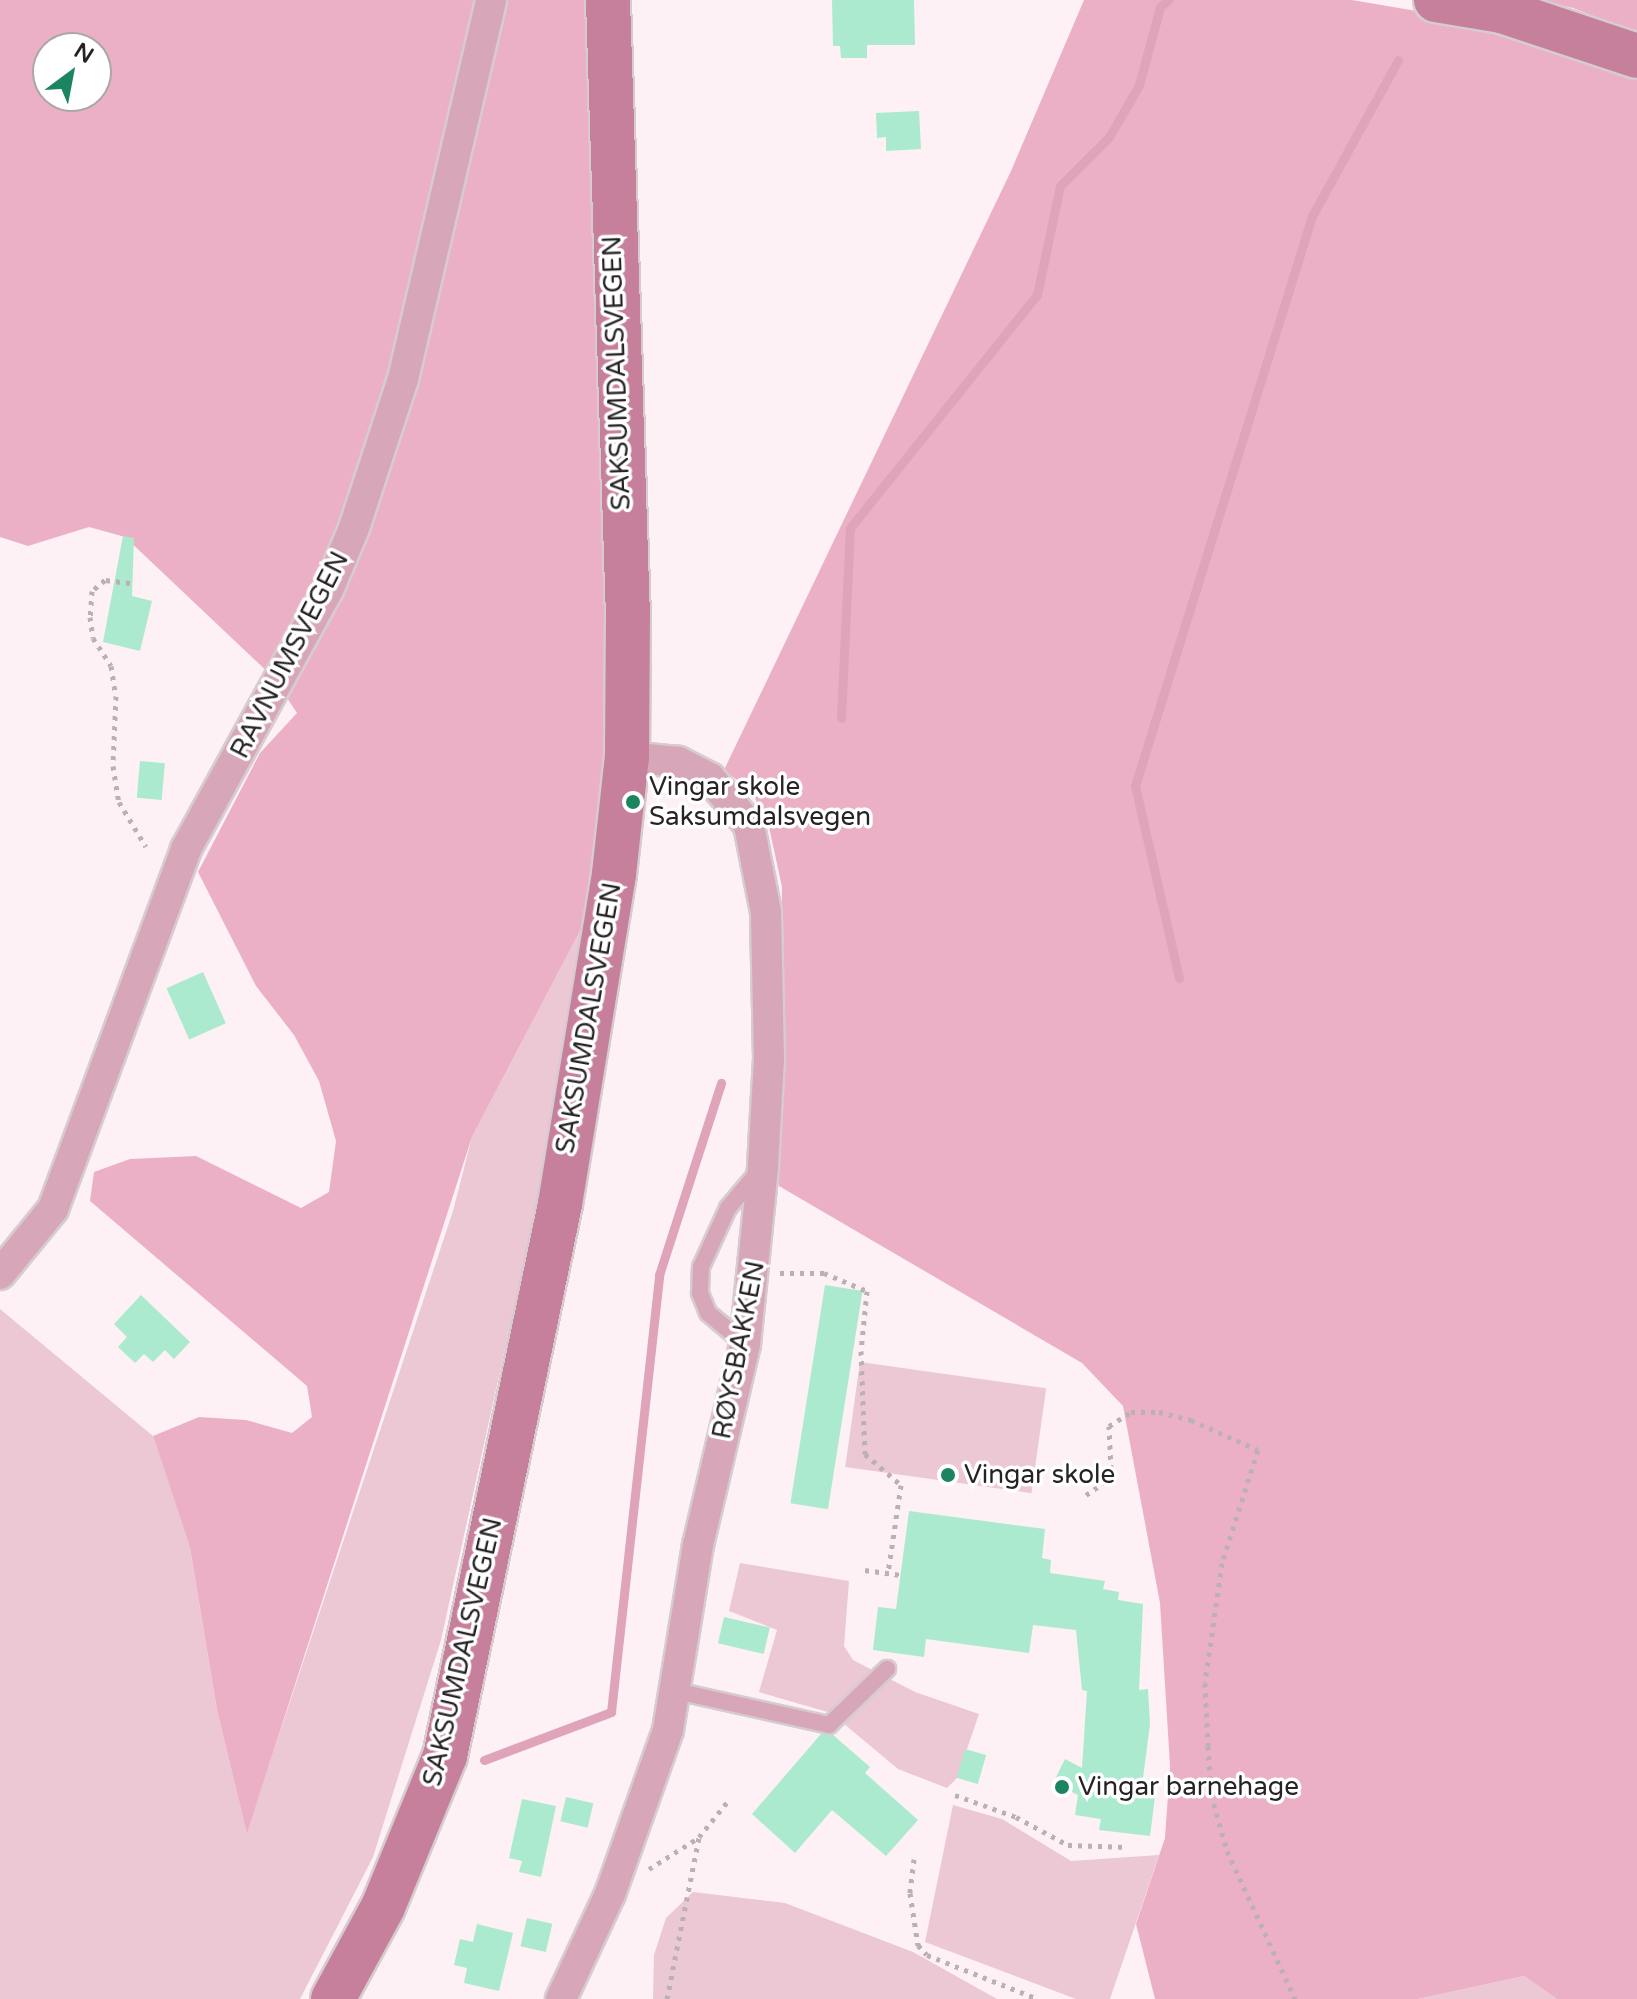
<!DOCTYPE html>
<meta charset="utf-8">
<style>
body{margin:0}
#map{position:relative;width:1637px;height:1999px;overflow:hidden;background:#fdf1f5;font-family:"Varela Round",sans-serif}
div>[style]{position:absolute}
.green>*{inset:0;background:#ecc7d4;transform-origin:0 0}
.forest>*{inset:0;background:#ecb0c6}
.stream>*{height:9px;margin:-4.5px;padding:0 4.5px;transform-origin:4.5px;border-radius:4.5px;background:#dfa3ba}
.building>*{inset:0;background:#abeace;transform-origin:0 0}
.path>*{height:5px;margin-top:-2.5px;transform-origin:0;background:repeating-linear-gradient(90deg,#bbb1b5 0 4px,transparent 0 10px)}
.roads{filter:drop-shadow(2px 0 #d6ccd0) drop-shadow(-2px 0 #d6ccd0) drop-shadow(0 2px #d6ccd0) drop-shadow(0 -2px #d6ccd0)}
.service>*{height:16px;margin:-8px;padding:0 8px;transform-origin:8px;border-radius:8px;background:#d7a7b9}
.minor>*{height:30px;margin:-15px;padding:0 15px;transform-origin:15px;border-radius:15px;background:#d7a7b9}
.secondary>*{height:44px;margin:-22px;padding:0 22px;transform-origin:22px;border-radius:22px;background:#c6809c}
.dots>*{width:22px;height:22px;translate:-50% -50%;box-sizing:border-box;border:4px solid #fff;border-radius:50%}
span{translate:-50% -50%;white-space:nowrap;text-align:center;line-height:1.15;-webkit-text-stroke:7px #fff;paint-order:stroke}
.street-label{font-size:26px;color:#272325}
.poi-label{font-size:26px;color:#272325}
.left{translate:0 -50%;text-align:left}
.north{position:absolute;left:32px;top:32px;width:80px;height:80px;box-sizing:border-box;background:#fff;border:2px solid #a9a7a8;border-radius:50%;rotate:32deg;font-size:22px;font-weight:700;line-height:32px;text-align:center;color:#272325}
.north::after{content:'';display:block;margin:auto;width:28px;height:36px;background:#1b8562;clip-path:polygon(50% 0,100% 100%,50% 72%,0 100%)}
</style>
<div id="map">
<div class="green">
<i style="clip-path:polygon(591px 910px,557px 1112px,441px 1640px,373px 1857px,300px 1999px,0 1999px,0 1309px,153px 1436px,190px 1548px,217px 1710px,247px 1831px,453px 1211px,472px 1137px)"></i>
<i style="left:860px;top:1362px;width:188px;height:106px;rotate:8deg"></i>
<i style="clip-path:polygon(740px 1563px,849px 1581px,844px 1646px,853px 1660px,915px 1692px,979px 1714px,957px 1778px,947px 1788px,898px 1769px,831px 1713px,759px 1692px,777px 1630px,729px 1611px)"></i>
<i style="clip-path:polygon(953px 1805px,1002px 1819px,1071px 1861px,1159px 1855px,1110px 1999px,1076px 1999px,925px 1942px)"></i>
<i style="clip-path:polygon(693px 1892px,785px 1903px,913px 1952px,997px 1999px,653px 1999px,654px 1955px,666px 1918px)"></i>
<i style="clip-path:polygon(1524px 1976px,1557px 1999px,1418px 1999px)"></i>
</div>
<div class="forest">
<i style="clip-path:polygon(evenodd,0 0,595px 0,612px 578px,605px 769px,591px 910px,472px 1137px,247px 1833px,217px 1710px,190px 1548px,153px 1436px,199px 1417px,246px 1420px,292px 1433px,312px 1417px,307px 1386px,90px 1201px,94px 1172px,130px 1159px,196px 1156px,301px 1208px,329px 1192px,336px 1141px,319px 1081px,294px 1035px,256px 986px,198px 872px,260px 753px,297px 713px,273px 677px,125px 537px,89px 527px,28px 546px,0 537px,0 0,48px 48px,96px 48px,96px 96px,48px 96px,48px 48px)"></i>
<i style="clip-path:polygon(1084px 0,1352px 0,1487px 23px,1637px 73px,1637px 1999px,1557px 1999px,1524px 1976px,1418px 1999px,1155px 1999px,1136px 1924px,1165px 1838px,1170px 1766px,1160px 1603px,1123px 1406px,1082px 1363px,779px 1186px,782px 887px,769px 827px,752px 792px,724px 770px,1011px 171px)"></i>
<i style="clip-path:polygon(1536px 0,1637px 0,1637px 33px,1573px 8px)"></i>
</div>
<div class="stream">
<i style="left:841px;top:718px;width:190px;rotate:-87.3deg"></i>
<i style="left:850px;top:528px;width:299px;rotate:-51.3deg"></i>
<i style="left:1037px;top:295px;width:111px;rotate:-78.1deg"></i>
<i style="left:1060px;top:186px;width:69px;rotate:-45deg"></i>
<i style="left:1109px;top:137px;width:60px;rotate:-60deg"></i>
<i style="left:1139px;top:85px;width:81px;rotate:-74.9deg"></i>
<i style="left:1160px;top:7px;width:11px;rotate:-41deg"></i>
<i style="left:1179px;top:978px;width:197px;rotate:-102.9deg"></i>
<i style="left:1135px;top:786px;width:597px;rotate:-72.75deg"></i>
<i style="left:1312px;top:216px;width:178px;rotate:-61.1deg"></i>
<i style="left:484px;top:1760px;width:136px;rotate:-20.7deg"></i>
<i style="left:611px;top:1712px;width:440px;rotate:-83.7deg"></i>
<i style="left:659px;top:1275px;width:202px;rotate:-72.1deg"></i>
</div>
<div class="building">
<i style="clip-path:polygon(832px 0,914px 0,915px 45px,867px 45px,867px 58px,841px 58px,840px 46px,833px 46px)"></i>
<i style="clip-path:polygon(919px 111px,921px 149px,886px 151px,886px 137px,877px 138px,876px 113px)"></i>
<i style="clip-path:polygon(123px 536px,134px 538px,132px 596px,152px 601px,140px 651px,103px 642px)"></i>
<i style="left:140px;top:761px;width:25px;height:37px;rotate:5deg"></i>
<i style="left:203px;top:972px;width:56px;height:40px;rotate:66deg"></i>
<i style="left:825px;top:1285px;width:38px;height:221px;rotate:9deg"></i>
<i style="clip-path:polygon(141px 1295px,190px 1342px,174px 1359px,165px 1350px,153px 1362px,144px 1354px,135px 1363px,118px 1347px,127px 1337px,114px 1324px)"></i>
<i style="clip-path:polygon(909px 1511px,1045px 1529px,1042px 1558px,1051px 1560px,1050px 1573px,1105px 1581px,1103px 1589px,1119px 1592px,1118px 1600px,1143px 1604px,1139px 1690px,1148px 1689px,1150px 1724px,1143px 1778px,1157px 1781px,1150px 1836px,1099px 1830px,1101px 1819px,1075px 1815px,1078px 1795px,1053px 1783px,1065px 1759px,1082px 1768px,1087px 1691px,1082px 1690px,1076px 1630px,1033px 1625px,1029px 1653px,926px 1639px,924px 1657px,873px 1650px,878px 1607px,896px 1609px)"></i>
<i style="left:724px;top:1617px;width:47px;height:27px;rotate:13deg"></i>
<i style="clip-path:polygon(821px 1734px,833px 1735px,870px 1767px,865px 1773px,918px 1820px,886px 1856px,832px 1810px,795px 1853px,752px 1814px)"></i>
<i style="left:965px;top:1749px;width:22px;height:30px;rotate:16deg"></i>
<i style="left:566px;top:1797px;width:28px;height:25px;rotate:13deg"></i>
<i style="clip-path:polygon(522px 1799px,556px 1806px,541px 1877px,519px 1872px,522px 1861px,509px 1858px)"></i>
<i style="left:527px;top:1918px;width:26px;height:29px;rotate:13deg"></i>
<i style="clip-path:polygon(477px 1924px,513px 1933px,499px 1991px,464px 1983px,467px 1968px,454px 1965px,460px 1939px,473px 1942px)"></i>
</div>
<div class="path">
<i style="left:130px;top:583px;width:25px;rotate:-173deg"></i>
<i style="left:105px;top:580px;width:17px;rotate:140deg"></i>
<i style="left:92px;top:591px;width:26px;rotate:94deg"></i>
<i style="left:90px;top:617px;width:21px;rotate:82deg"></i>
<i style="left:93px;top:638px;width:33px;rotate:57deg"></i>
<i style="left:111px;top:666px;width:30px;rotate:81deg"></i>
<i style="left:116px;top:696px;width:70px;rotate:92.5deg"></i>
<i style="left:113px;top:766px;width:36px;rotate:81deg"></i>
<i style="left:119px;top:802px;width:52px;rotate:59deg"></i>
<i style="left:780px;top:1273px;width:44px"></i>
<i style="left:824px;top:1273px;width:47px;rotate:22.7deg"></i>
<i style="left:867px;top:1291px;width:60px;rotate:95.7deg"></i>
<i style="left:861px;top:1351px;width:103px;rotate:87.8deg"></i>
<i style="left:865px;top:1454px;width:48px;rotate:40.7deg"></i>
<i style="left:901px;top:1485px;width:89px;rotate:98.4deg"></i>
<i style="left:1086px;top:1495px;width:24px;rotate:-35deg"></i>
<i style="left:1106px;top:1481px;width:13px;rotate:-67deg"></i>
<i style="left:1111px;top:1469px;width:43px;rotate:-92.7deg"></i>
<i style="left:1109px;top:1426px;width:26px;rotate:-32deg"></i>
<i style="left:1131px;top:1412px;width:28px"></i>
<i style="left:1159px;top:1412px;width:33px;rotate:14deg"></i>
<i style="left:1191px;top:1420px;width:73px;rotate:24.1deg"></i>
<i style="left:1258px;top:1450px;width:119px;rotate:107.7deg"></i>
<i style="left:1222px;top:1563px;width:121px;rotate:98.1deg"></i>
<i style="left:1205px;top:1683px;width:63px;rotate:87.3deg"></i>
<i style="left:1208px;top:1746px;width:48px;rotate:86.4deg"></i>
<i style="left:1211px;top:1794px;width:59px;rotate:74.3deg"></i>
<i style="left:1227px;top:1851px;width:163px;rotate:65.3deg"></i>
<i style="left:865px;top:1570px;width:36px;rotate:8deg"></i>
<i style="left:955px;top:1795px;width:65px;rotate:19.8deg"></i>
<i style="left:1016px;top:1817px;width:59px;rotate:28.3deg"></i>
<i style="left:1068px;top:1845px;width:60px;rotate:1.9deg"></i>
<i style="left:914px;top:1859px;width:34px;rotate:97deg"></i>
<i style="left:910px;top:1893px;width:53px;rotate:81.3deg"></i>
<i style="left:918px;top:1945px;width:13px;rotate:48deg"></i>
<i style="left:927px;top:1955px;width:119px;rotate:21.6deg"></i>
<i style="left:649px;top:1869px;width:58px;rotate:-32.3deg"></i>
<i style="left:667px;top:1999px;width:165px;rotate:-78.8deg"></i>
<i style="left:699px;top:1837px;width:46px;rotate:-51.1deg"></i>
</div>
<div class="roads">
<div class="service">
<i style="left:745px;top:1344px;width:48px;rotate:-140deg"></i>
<i style="left:708px;top:1313px;width:22px;rotate:-112deg"></i>
<i style="left:700px;top:1293px;width:26px;rotate:-88deg"></i>
<i style="left:701px;top:1267px;width:65px;rotate:-65.4deg"></i>
<i style="left:728px;top:1208px;width:50px;rotate:-49.9deg"></i>
<i style="left:676px;top:1691px;width:157px;rotate:12.5deg"></i>
<i style="left:829px;top:1725px;width:81px;rotate:-44deg"></i>
</div>
<div class="minor">
<i style="left:0;top:1274px;width:84px;rotate:-50.8deg"></i>
<i style="left:53px;top:1209px;width:384px;rotate:-69.7deg"></i>
<i style="left:186px;top:849px;width:295px;rotate:-61.3deg"></i>
<i style="left:328px;top:590px;width:67px;rotate:-67.2deg"></i>
<i style="left:354px;top:528px;width:157px;rotate:-71.8deg"></i>
<i style="left:403px;top:379px;width:389px;rotate:-76.9deg"></i>
<i style="left:561px;top:1999px;width:116px;rotate:-65deg"></i>
<i style="left:610px;top:1894px;width:174px;rotate:-70.5deg"></i>
<i style="left:668px;top:1730px;width:187px;rotate:-80.8deg"></i>
<i style="left:698px;top:1545px;width:206px;rotate:-76.8deg"></i>
<i style="left:745px;top:1344px;width:179px;rotate:-84.2deg"></i>
<i style="left:763px;top:1166px;width:107px;rotate:-86.8deg"></i>
<i style="left:769px;top:1059px;width:147px;rotate:-91.2deg"></i>
<i style="left:766px;top:912px;width:89px;rotate:-101.1deg"></i>
<i style="left:749px;top:825px;width:61px;rotate:-129.7deg"></i>
<i style="left:710px;top:778px;width:36px;rotate:-153deg"></i>
<i style="left:678px;top:762px;width:51px;rotate:-174.4deg"></i>
</div>
<div class="secondary">
<i style="left:1436px;top:0;width:67px;rotate:9.5deg"></i>
<i style="left:1502px;top:11px;width:142px;rotate:18.4deg"></i>
<i style="left:333px;top:1999px;width:105px;rotate:-61.5deg"></i>
<i style="left:383px;top:1907px;width:163px;rotate:-67.7deg"></i>
<i style="left:445px;top:1756px;width:564px;rotate:-78.23deg"></i>
<i style="left:560px;top:1204px;width:334px;rotate:-80.7deg"></i>
<i style="left:614px;top:874px;width:118px;rotate:-83.7deg"></i>
<i style="left:627px;top:757px;width:140px;rotate:-89.6deg"></i>
<i style="left:628px;top:617px;width:617px;rotate:-91.86deg"></i>
</div>
</div>
<div class="dots">
<i style="left:633px;top:802px;background:#1b8562"></i>
<i style="left:948px;top:1475px;background:#1b8562"></i>
<i style="left:1062px;top:1787px;background:#1b8562"></i>
</div>
<div class="street-label">
<span style="left:617px;top:373px;rotate:-92deg">SAKSUMDALSVEGEN</span>
<span style="left:290px;top:655px;rotate:-63deg">RAVNUMSVEGEN</span>
<span style="left:589px;top:1018px;rotate:-80deg">SAKSUMDALSVEGEN</span>
<span style="left:739px;top:1350px;rotate:-79deg">RØYSBAKKEN</span>
<span style="left:463px;top:1652px;rotate:-77deg">SAKSUMDALSVEGEN</span>
</div>
<div class="poi-label">
<span class="left" style="left:649px;top:802px">Vingar skole<br>Saksumdalsvegen</span>
<span class="left" style="left:964px;top:1475px">Vingar skole</span>
<span class="left" style="left:1078px;top:1787px">Vingar barnehage</span>
</div>
<div class="north">N</div>
</div>
